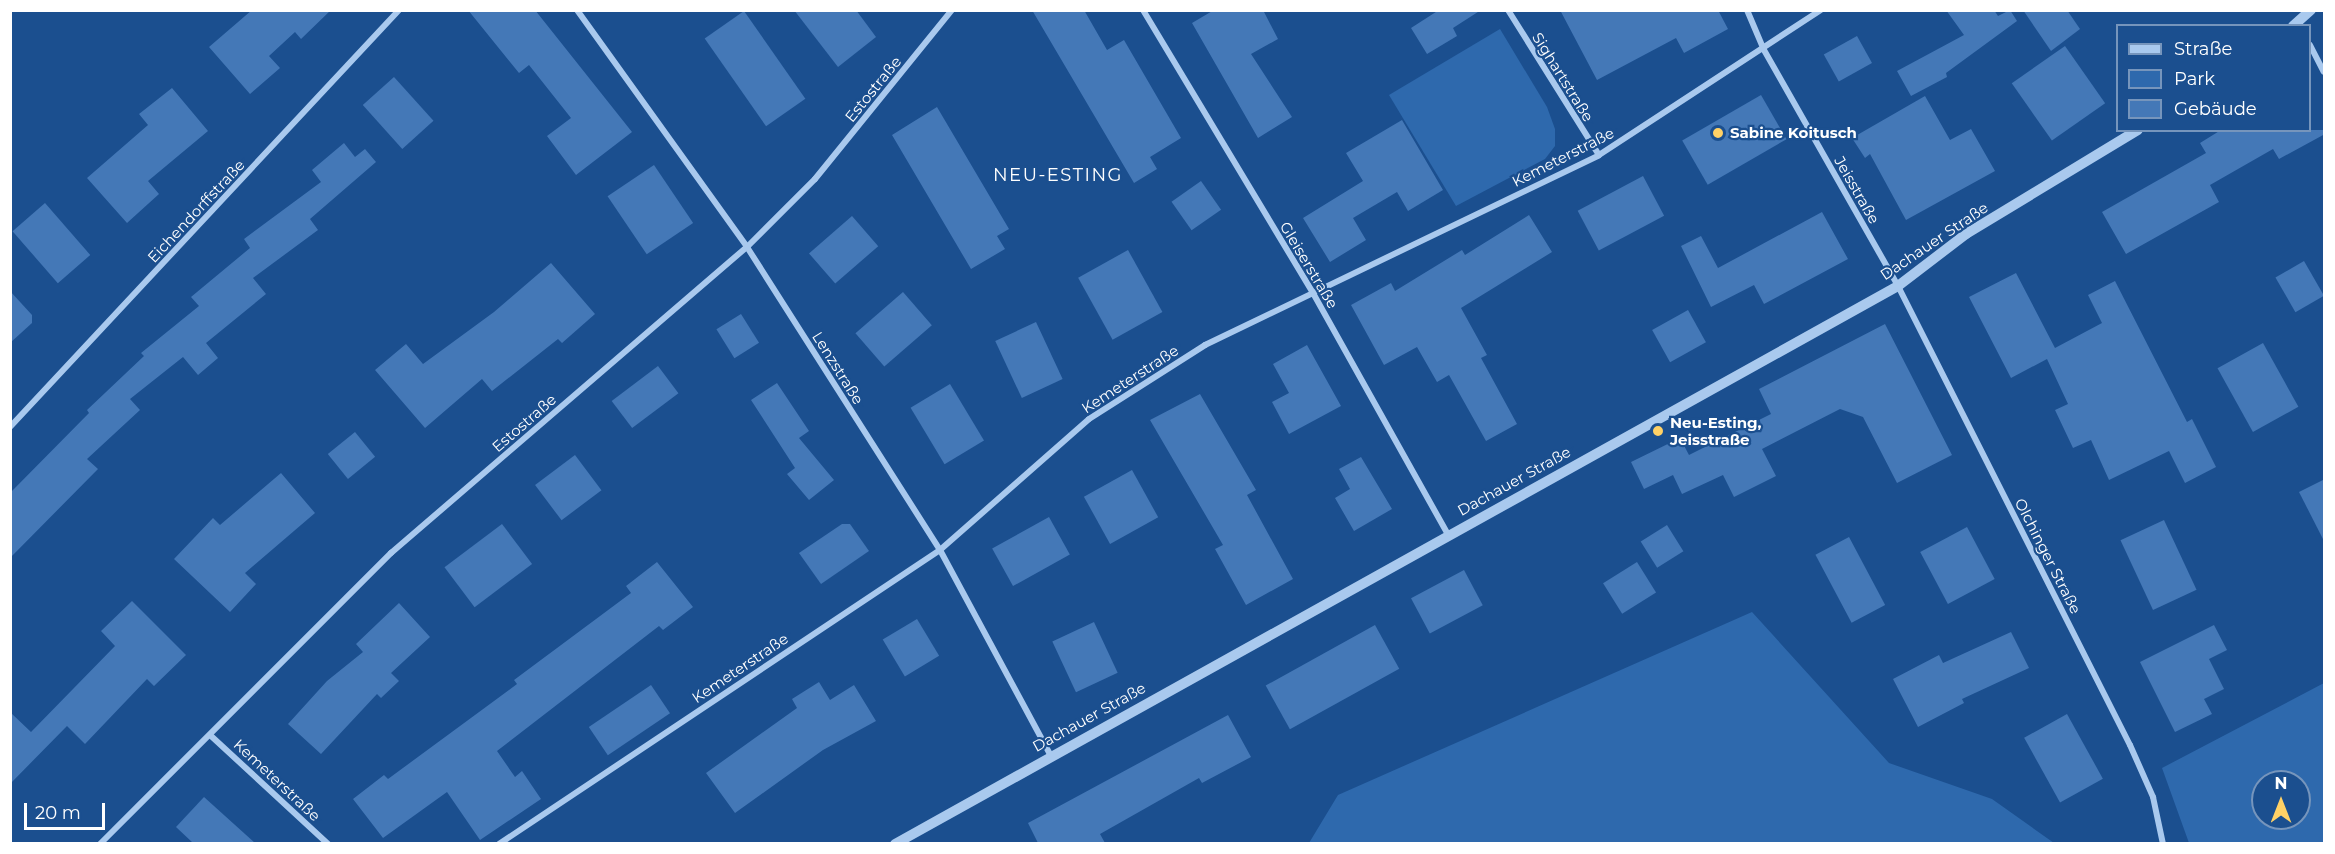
<!DOCTYPE html>
<meta charset="utf-8">
<style>
body{margin:0}
#map{position:relative;width:2335px;height:854px;overflow:hidden;background:#1b4f8f;font-family:Montserrat,sans-serif}
div>[style]{position:absolute}
.green>*{inset:0;background:#2e69ad}
.building>*{inset:0;background:#4478b7;transform-origin:0 0}
.minor>*{height:6px;margin:-3px;padding:0 3px;transform-origin:3px;border-radius:3px;background:#a9c9ee}
.tertiary>*{height:10px;margin:-5px;padding:0 5px;transform-origin:5px;border-radius:5px;background:#a9c9ee}
.dots>*{width:16px;height:16px;translate:-50% -50%;box-sizing:border-box;border:3px solid #1b4f8f;border-radius:50%}
span{translate:-50% -50%;white-space:nowrap;text-align:center;line-height:1.15;-webkit-text-stroke:4.5px #1b4f8f;paint-order:stroke}
.street-label{font-size:15px;color:#fff}
.poi-label{font-size:15px;color:#fff;font-weight:700}
.left{translate:0 -50%;text-align:left}
.quarter-label{font-size:18px;color:#fff;letter-spacing:1.5px}
.frame{position:absolute;inset:0;border:12px solid #fff;pointer-events:none}
.legend{position:absolute;left:2116px;top:24px;width:195px;height:108px;box-sizing:border-box;background:#1b4f8f;border:2px solid #7695bc;margin:0;padding:8px 10px;list-style:none;font-size:18px;color:#fff}
.legend li{display:flex;align-items:center;gap:12px;height:30px}
.legend b{width:30px;border:2px solid #7695bc}
.north{position:absolute;left:2251px;top:770px;width:60px;height:60px;box-sizing:border-box;background:#1b4f8f;border:2px solid #7695bc;border-radius:50%;rotate:0deg;font-size:16px;font-weight:700;line-height:24px;text-align:center;color:#fff}
.north::after{content:'';display:block;margin:auto;width:21px;height:27px;background:#ffd166;clip-path:polygon(50% 0,100% 100%,50% 72%,0 100%)}
.scale{position:absolute;left:24px;top:803px;width:81px;height:27px;box-sizing:border-box;border:3px solid #fff;border-top:0;padding-left:8px;font-size:18px;line-height:21px;white-space:nowrap;color:#fff;-webkit-text-stroke:4px #1b4f8f;paint-order:stroke}
</style>
<div id="map">
<div class="green">
<i style="clip-path:polygon(1500px 29px,1547px 107px,1555px 129px,1555px 146px,1545px 159px,1456px 206px,1389px 95px)"></i>
<i style="clip-path:polygon(1752px 612px,1889px 763px,1992px 799px,2054px 843px,1309px 843px,1338px 795px)"></i>
<i style="clip-path:polygon(evenodd,2324px 683px,2324px 843px,2189px 843px,2162px 768px,2324px 683px,2263px 782px,2299px 782px,2299px 818px,2263px 818px,2263px 782px)"></i>
</div>
<div class="building">
<i style="clip-path:polygon(252px 10px,331px 10px,301px 39px,295px 32px,269px 56px,280px 68px,250px 94px,209px 47px)"></i>
<i style="clip-path:polygon(468px 10px,535px 10px,632px 132px,576px 175px,547px 136px,571px 118px,529px 65px,519px 73px)"></i>
<i style="clip-path:polygon(794px 10px,856px 10px,876px 37px,838px 67px)"></i>
<i style="clip-path:polygon(1032px 10px,1084px 10px,1107px 50px,1124px 40px,1181px 138px,1150px 157px,1157px 169px,1134px 183px)"></i>
<i style="clip-path:polygon(1214px 10px,1263px 10px,1278px 39px,1251px 54px,1292px 117px,1258px 138px,1192px 23px)"></i>
<i style="clip-path:polygon(1439px 10px,1481px 10px,1453px 28px,1457px 36px,1427px 54px,1411px 28px)"></i>
<i style="clip-path:polygon(1560px 10px,1718px 10px,1728px 29px,1684px 53px,1676px 38px,1597px 80px)"></i>
<i style="clip-path:polygon(1946px 10px,1994px 10px,1998px 16px,2010px 10px,2017px 21px,1946px 73px,1947px 77px,1911px 96px,1897px 71px,1964px 35px)"></i>
<i style="clip-path:polygon(2023px 10px,2067px 10px,2080px 29px,2051px 51px)"></i>
<i style="left:744px;top:11px;width:107px;height:48px;rotate:55deg"></i>
<i style="left:1857px;top:36px;width:31px;height:38px;rotate:61deg"></i>
<i style="left:2065px;top:46px;width:70px;height:65px;rotate:55deg"></i>
<i style="left:394px;top:77px;width:59px;height:42px;rotate:48deg"></i>
<i style="clip-path:polygon(172px 88px,208px 131px,148px 181px,159px 194px,127px 223px,87px 178px,148px 125px,139px 114px)"></i>
<i style="left:1761px;top:95px;width:51px;height:91px;rotate:60deg"></i>
<i style="clip-path:polygon(1925px 96px,1950px 140px,1971px 129px,1995px 171px,1906px 220px,1870px 154px,1865px 158px,1852px 138px)"></i>
<i style="clip-path:polygon(937px 107px,1009px 229px,997px 236px,1005px 249px,971px 269px,892px 135px)"></i>
<i style="clip-path:polygon(1402px 120px,1443px 190px,1408px 211px,1397px 192px,1353px 218px,1366px 240px,1330px 262px,1303px 218px,1363px 181px,1346px 153px)"></i>
<i style="clip-path:polygon(2221px 130px,2325px 130px,2325px 134px,2279px 159px,2273px 149px,2210px 185px,2219px 202px,2126px 254px,2102px 212px,2206px 153px,2200px 143px)"></i>
<i style="clip-path:polygon(344px 143px,355px 157px,365px 149px,376px 162px,310px 219px,318px 230px,253px 278px,266px 294px,206px 343px,218px 358px,198px 375px,183px 357px,130px 399px,140px 410px,87px 459px,98px 469px,10px 558px,10px 493px,89px 413px,87px 410px,144px 356px,141px 353px,199px 306px,191px 297px,250px 248px,244px 239px,321px 182px,312px 170px)"></i>
<i style="left:654px;top:165px;width:70px;height:56px;rotate:56deg"></i>
<i style="left:1643px;top:176px;width:45px;height:74px;rotate:62deg"></i>
<i style="left:1201px;top:181px;width:35px;height:36px;rotate:55deg"></i>
<i style="left:45px;top:203px;width:69px;height:43px;rotate:49deg"></i>
<i style="clip-path:polygon(1822px 212px,1848px 259px,1764px 304px,1754px 285px,1711px 307px,1681px 246px,1701px 236px,1718px 268px)"></i>
<i style="clip-path:polygon(1529px 215px,1552px 252px,1461px 308px,1487px 355px,1481px 358px,1517px 424px,1486px 441px,1449px 375px,1437px 382px,1417px 347px,1384px 365px,1351px 305px,1391px 283px,1395px 291px,1462px 250px,1465px 255px)"></i>
<i style="left:852px;top:216px;width:40px;height:57px;rotate:49deg"></i>
<i style="left:1128px;top:250px;width:71px;height:57px;rotate:61deg"></i>
<i style="left:2304px;top:261px;width:40px;height:33px;rotate:60deg"></i>
<i style="clip-path:polygon(551px 263px,595px 314px,562px 343px,558px 339px,492px 391px,482px 379px,425px 428px,375px 370px,406px 344px,423px 364px,494px 312px)"></i>
<i style="clip-path:polygon(2016px 273px,2055px 348px,2102px 323px,2088px 295px,2115px 281px,2187px 422px,2192px 419px,2216px 467px,2185px 483px,2169px 451px,2109px 480px,2091px 440px,2073px 448px,2055px 410px,2068px 404px,2047px 359px,2011px 378px,1969px 297px)"></i>
<i style="clip-path:polygon(10px 291px,32px 315px,32px 323px,10px 343px)"></i>
<i style="left:903px;top:292px;width:44px;height:63px;rotate:49deg"></i>
<i style="left:1688px;top:310px;width:37px;height:41px;rotate:61deg"></i>
<i style="left:741px;top:314px;width:34px;height:29px;rotate:58deg"></i>
<i style="left:1036px;top:322px;width:63px;height:45px;rotate:65deg"></i>
<i style="clip-path:polygon(1885px 324px,1952px 455px,1897px 483px,1863px 417px,1840px 409px,1762px 449px,1776px 476px,1734px 497px,1723px 475px,1682px 494px,1673px 475px,1644px 489px,1631px 462px,1680px 438px,1689px 455px,1771px 414px,1759px 389px)"></i>
<i style="left:2263px;top:343px;width:73px;height:52px;rotate:61deg"></i>
<i style="clip-path:polygon(1307px 345px,1341px 406px,1289px 434px,1272px 402px,1289px 393px,1273px 364px)"></i>
<i style="left:658px;top:366px;width:34px;height:58px;rotate:53deg"></i>
<i style="clip-path:polygon(777px 383px,809px 431px,799px 438px,834px 480px,809px 500px,787px 474px,795px 468px,751px 400px)"></i>
<i style="left:950px;top:384px;width:66px;height:46px;rotate:59deg"></i>
<i style="clip-path:polygon(1200px 394px,1256px 490px,1247px 495px,1293px 579px,1246px 605px,1215px 549px,1223px 545px,1150px 420px)"></i>
<i style="left:355px;top:432px;width:32px;height:35px;rotate:51deg"></i>
<i style="left:575px;top:455px;width:44px;height:50px;rotate:53deg"></i>
<i style="clip-path:polygon(1361px 457px,1392px 509px,1354px 531px,1335px 498px,1350px 489px,1339px 469px)"></i>
<i style="left:1132px;top:470px;width:54px;height:55px;rotate:61deg"></i>
<i style="clip-path:polygon(281px 473px,315px 513px,245px 573px,256px 584px,230px 612px,174px 559px,213px 518px,220px 525px)"></i>
<i style="clip-path:polygon(2325px 479px,2325px 543px,2299px 492px)"></i>
<i style="left:1049px;top:517px;width:43px;height:65px;rotate:61deg"></i>
<i style="left:2164px;top:520px;width:77px;height:48px;rotate:65deg"></i>
<i style="left:502px;top:524px;width:50px;height:72px;rotate:53deg"></i>
<i style="clip-path:polygon(842px 524px,850px 524px,869px 551px,821px 584px,799px 553px)"></i>
<i style="left:1667px;top:525px;width:31px;height:31px;rotate:58deg"></i>
<i style="left:1967px;top:527px;width:59px;height:53px;rotate:62deg"></i>
<i style="left:1849px;top:537px;width:77px;height:38px;rotate:62deg"></i>
<i style="clip-path:polygon(657px 562px,693px 607px,663px 630px,659px 626px,497px 751px,515px 777px,522px 771px,541px 799px,480px 840px,447px 792px,383px 838px,353px 799px,384px 775px,388px 779px,517px 684px,514px 680px,631px 593px,626px 586px)"></i>
<i style="left:1637px;top:562px;width:36px;height:40px;rotate:58deg"></i>
<i style="left:1464px;top:570px;width:40px;height:60px;rotate:62deg"></i>
<i style="clip-path:polygon(132px 601px,186px 655px,154px 686px,147px 679px,85px 744px,67px 726px,10px 784px,10px 712px,31px 732px,115px 646px,101px 631px)"></i>
<i style="clip-path:polygon(399px 603px,430px 637px,391px 673px,399px 681px,381px 698px,377px 694px,321px 754px,288px 724px,327px 681px,363px 652px,356px 644px)"></i>
<i style="left:917px;top:619px;width:43px;height:40px;rotate:59deg"></i>
<i style="left:1094px;top:622px;width:56px;height:46px;rotate:65deg"></i>
<i style="left:1375px;top:625px;width:50px;height:125px;rotate:61deg"></i>
<i style="clip-path:polygon(2214px 625px,2227px 650px,2209px 659px,2224px 689px,2204px 699px,2212px 714px,2175px 732px,2140px 662px)"></i>
<i style="clip-path:polygon(2011px 632px,2029px 668px,1962px 699px,1964px 703px,1918px 727px,1893px 679px,1939px 655px,1943px 663px)"></i>
<i style="clip-path:polygon(819px 682px,830px 700px,854px 685px,876px 721px,823px 750px,735px 813px,706px 773px,797px 708px,792px 699px)"></i>
<i style="left:651px;top:685px;width:34px;height:75px;rotate:56deg"></i>
<i style="left:2067px;top:714px;width:74px;height:49px;rotate:61deg"></i>
<i style="clip-path:polygon(1228px 715px,1251px 757px,1202px 783px,1199px 778px,1100px 834px,1105px 843px,1038px 843px,1028px 823px)"></i>
<i style="clip-path:polygon(204px 797px,255px 843px,193px 843px,176px 827px)"></i>
</div>
<div class="minor">
<i style="left:577px;top:10px;width:292px;rotate:54.3deg"></i>
<i style="left:747px;top:247px;width:359px;rotate:57.5deg"></i>
<i style="left:940px;top:550px;width:234px;rotate:61.7deg"></i>
<i style="left:1143px;top:10px;width:330px;rotate:59deg"></i>
<i style="left:1313px;top:293px;width:277px;rotate:60.8deg"></i>
<i style="left:1508px;top:10px;width:171px;rotate:57.9deg"></i>
<i style="left:1747px;top:10px;width:43px;rotate:67deg"></i>
<i style="left:1764px;top:50px;width:271px;rotate:60.4deg"></i>
<i style="left:1898px;top:286px;width:514px;rotate:63.19deg"></i>
<i style="left:2130px;top:745px;width:57px;rotate:66.1deg"></i>
<i style="left:2153px;top:797px;width:48px;rotate:78deg"></i>
<i style="left:2310px;top:45px;width:30px;rotate:63deg"></i>
<i style="left:10px;top:427px;width:570px;rotate:-46.99deg"></i>
<i style="left:210px;top:735px;width:161px;rotate:42.7deg"></i>
<i style="left:100px;top:844px;width:412px;rotate:-45deg"></i>
<i style="left:391px;top:553px;width:469px;rotate:-40.7deg"></i>
<i style="left:747px;top:247px;width:96px;rotate:-45deg"></i>
<i style="left:815px;top:179px;width:218px;rotate:-51deg"></i>
<i style="left:499px;top:844px;width:530px;rotate:-33.69deg"></i>
<i style="left:940px;top:550px;width:198px;rotate:-41.3deg"></i>
<i style="left:1089px;top:419px;width:138px;rotate:-32.5deg"></i>
<i style="left:1205px;top:345px;width:437px;rotate:-25.7deg"></i>
<i style="left:1599px;top:155px;width:265px;rotate:-33.2deg"></i>
</div>
<div class="tertiary">
<i style="left:2293px;top:26px;width:24px;rotate:-42deg"></i>
<i style="left:895px;top:844px;width:1148px;rotate:-29.09deg"></i>
<i style="left:1898px;top:286px;width:86px;rotate:-37.4deg"></i>
<i style="left:1966px;top:234px;width:201px;rotate:-31.2deg"></i>
</div>
<div class="dots">
<i style="left:1718px;top:133px;background:#ffd166"></i>
<i style="left:1658px;top:431px;background:#ffd166"></i>
</div>
<div class="street-label">
<span style="left:1563px;top:77px;rotate:58deg">Sighartstraße</span>
<span style="left:873px;top:89px;rotate:-51deg">Estostraße</span>
<span style="left:1563px;top:157px;rotate:-27deg">Kemeterstraße</span>
<span style="left:1857px;top:190px;rotate:60deg">Jeisstraße</span>
<span style="left:196px;top:211px;rotate:-47deg">Eichendorffstraße</span>
<span style="left:1934px;top:241px;rotate:-34deg">Dachauer Straße</span>
<span style="left:1309px;top:265px;rotate:59deg">Gleiserstraße</span>
<span style="left:838px;top:368px;rotate:58deg">Lenzstraße</span>
<span style="left:1130px;top:379px;rotate:-33deg">Kemeterstraße</span>
<span style="left:524px;top:423px;rotate:-41deg">Estostraße</span>
<span style="left:1514px;top:481px;rotate:-29deg">Dachauer Straße</span>
<span style="left:2048px;top:556px;rotate:63deg">Olchinger Straße</span>
<span style="left:740px;top:668px;rotate:-34deg">Kemeterstraße</span>
<span style="left:1089px;top:717px;rotate:-29deg">Dachauer Straße</span>
<span style="left:277px;top:780px;rotate:43deg">Kemeterstraße</span>
</div>
<div class="poi-label">
<span class="left" style="left:1730px;top:133px">Sabine Koitusch</span>
<span class="left" style="left:1670px;top:431px">Neu-Esting,<br>Jeisstraße</span>
</div>
<div class="quarter-label">
<span style="left:1058px;top:175px">NEU-ESTING</span>
</div>
<div class="frame"></div>
<ul class="legend">
<li><b style="height:8px;background:#a9c9ee"></b>Straße</li>
<li><b style="height:16px;background:#2e69ad"></b>Park</li>
<li><b style="height:16px;background:#4478b7"></b>Gebäude</li>
</ul>
<div class="north">N</div>
<div class="scale">20 m</div>
</div>
